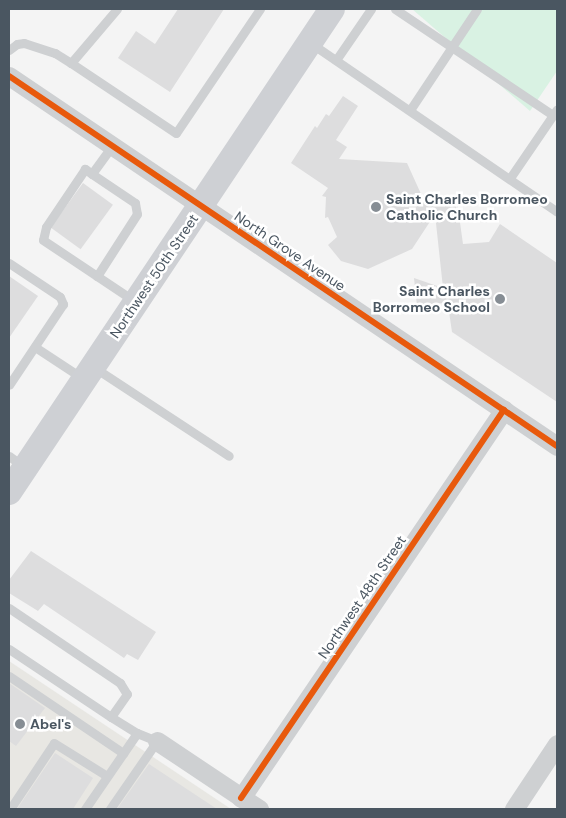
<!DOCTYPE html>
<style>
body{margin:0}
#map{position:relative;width:566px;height:818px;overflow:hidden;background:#f4f4f4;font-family:"DM Sans",sans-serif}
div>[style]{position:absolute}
.commercial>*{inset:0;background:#e8e7e3}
.green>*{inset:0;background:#d9f2e3}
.building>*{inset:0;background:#ddddde;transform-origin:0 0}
.lane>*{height:9px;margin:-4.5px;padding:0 4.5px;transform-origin:4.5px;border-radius:4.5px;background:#ced0d2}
.street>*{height:19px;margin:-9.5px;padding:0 9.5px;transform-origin:9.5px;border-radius:9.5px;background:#ced0d2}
.secondary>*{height:26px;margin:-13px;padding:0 13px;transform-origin:13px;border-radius:13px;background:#ced0d4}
.cycleway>*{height:6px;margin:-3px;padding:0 3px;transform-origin:3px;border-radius:3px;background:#e8590c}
.dots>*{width:14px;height:14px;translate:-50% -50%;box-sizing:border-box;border:2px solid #fff;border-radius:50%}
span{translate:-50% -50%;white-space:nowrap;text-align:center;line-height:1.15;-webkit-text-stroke:5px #fff;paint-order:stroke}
.poi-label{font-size:14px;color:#4a5661;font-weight:700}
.left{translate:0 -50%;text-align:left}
.right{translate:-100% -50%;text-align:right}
.street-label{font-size:14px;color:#4a5661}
.frame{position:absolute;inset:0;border:10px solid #4a5661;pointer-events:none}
</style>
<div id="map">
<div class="commercial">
<i style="clip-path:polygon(9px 661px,231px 809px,9px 809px)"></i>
</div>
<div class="green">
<i style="clip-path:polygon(412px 9px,557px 9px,557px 71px,530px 111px)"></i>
</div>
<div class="building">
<i style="clip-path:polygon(178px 9px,224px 9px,170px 92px,118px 58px,136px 31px,155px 44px)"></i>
<i style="clip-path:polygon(343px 96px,358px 106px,336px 140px,347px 147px,339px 159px,407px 163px,426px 205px,457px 201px,463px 244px,489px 242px,500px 224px,557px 263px,557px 402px,452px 332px,448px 305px,443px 305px,443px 303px,417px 306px,414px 278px,443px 288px,435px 214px,412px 249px,368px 269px,341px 261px,328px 245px,337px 237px,328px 217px,325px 218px,326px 197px,322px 196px,328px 188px,291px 163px,315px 126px,317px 128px,326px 114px,329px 116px)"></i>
<i style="left:83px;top:183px;width:37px;height:55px;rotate:36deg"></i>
<i style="clip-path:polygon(9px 276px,38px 296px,9px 338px)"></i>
<i style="clip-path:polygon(31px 551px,156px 632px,138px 660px,127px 654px,124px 658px,44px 604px,38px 611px,9px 593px,9px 580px)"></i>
<i style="clip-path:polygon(9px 683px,45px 708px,16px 746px,9px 741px)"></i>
<i style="clip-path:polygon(55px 753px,93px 778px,73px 809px,17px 809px)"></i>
<i style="clip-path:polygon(149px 764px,217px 809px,117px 809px)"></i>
</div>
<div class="lane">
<i style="left:395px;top:9px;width:190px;rotate:33.9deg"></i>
<i style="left:312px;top:44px;width:297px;rotate:34.4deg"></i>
<i style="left:9px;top:50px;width:10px;rotate:-37deg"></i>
<i style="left:17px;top:44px;width:7px;rotate:-8deg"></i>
<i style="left:24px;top:43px;width:33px;rotate:18deg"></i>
<i style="left:55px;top:53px;width:19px;rotate:32deg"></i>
<i style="left:71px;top:63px;width:71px;rotate:-49.6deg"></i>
<i style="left:336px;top:60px;width:62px;rotate:-55.5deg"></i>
<i style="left:71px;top:63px;width:126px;rotate:33.7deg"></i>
<i style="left:176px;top:133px;width:150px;rotate:-55.9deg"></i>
<i style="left:410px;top:110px;width:121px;rotate:-56.4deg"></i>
<i style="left:112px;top:146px;width:34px;rotate:126deg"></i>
<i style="left:92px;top:174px;width:9px;rotate:-144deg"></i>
<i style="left:85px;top:169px;width:70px;rotate:123.9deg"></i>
<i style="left:46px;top:227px;width:13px;rotate:103deg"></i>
<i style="left:43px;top:240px;width:108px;rotate:33.7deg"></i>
<i style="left:92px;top:174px;width:52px;rotate:34deg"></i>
<i style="left:135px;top:203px;width:11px;rotate:80deg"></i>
<i style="left:137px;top:214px;width:74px;rotate:122.8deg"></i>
<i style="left:510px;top:178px;width:83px;rotate:-55.7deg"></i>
<i style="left:9px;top:263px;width:61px;rotate:33.7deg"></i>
<i style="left:60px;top:297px;width:8px;rotate:67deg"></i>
<i style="left:63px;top:304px;width:97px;rotate:123.7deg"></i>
<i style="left:35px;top:347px;width:56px;rotate:33.4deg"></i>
<i style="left:95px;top:368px;width:160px;rotate:33.3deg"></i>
<i style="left:9px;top:456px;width:17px;rotate:36deg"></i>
<i style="left:9px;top:608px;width:134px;rotate:34deg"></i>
<i style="left:120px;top:683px;width:13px;rotate:58deg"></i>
<i style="left:127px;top:694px;width:28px;rotate:125deg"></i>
<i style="left:9px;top:649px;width:123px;rotate:33.7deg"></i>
<i style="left:111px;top:717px;width:31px;rotate:32deg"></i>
<i style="left:137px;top:733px;width:22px;rotate:22deg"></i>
<i style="left:157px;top:741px;width:83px;rotate:124.7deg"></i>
<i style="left:9px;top:676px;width:138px;rotate:34deg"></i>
<i style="left:10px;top:809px;width:79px;rotate:-56.3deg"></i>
<i style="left:54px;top:743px;width:62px;rotate:31.9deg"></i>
<i style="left:85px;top:809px;width:92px;rotate:-55.6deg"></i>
</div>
<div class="street">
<i style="left:9px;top:76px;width:661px;rotate:34.03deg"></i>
<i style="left:157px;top:741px;width:123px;rotate:33.7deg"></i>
<i style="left:241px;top:798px;width:469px;rotate:-55.9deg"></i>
<i style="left:514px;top:809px;width:78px;rotate:-56.5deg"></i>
</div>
<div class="secondary">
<i style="left:9px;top:492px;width:581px;rotate:-56.23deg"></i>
</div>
<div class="cycleway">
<i style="left:9px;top:76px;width:661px;rotate:34.03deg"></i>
<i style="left:241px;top:798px;width:469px;rotate:-55.9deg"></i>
</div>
<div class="dots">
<i style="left:376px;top:207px;background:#868d94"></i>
<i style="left:500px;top:299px;background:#868d94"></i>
<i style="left:20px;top:724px;background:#868d94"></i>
</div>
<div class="poi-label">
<span class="left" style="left:386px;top:207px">Saint Charles Borromeo<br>Catholic Church</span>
<span class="right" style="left:490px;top:299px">Saint Charles<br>Borromeo School</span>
<span class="left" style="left:30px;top:724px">Abel's</span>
</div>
<div class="street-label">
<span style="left:290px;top:251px;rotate:34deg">North Grove Avenue</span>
<span style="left:154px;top:276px;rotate:-56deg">Northwest 50th Street</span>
<span style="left:362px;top:597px;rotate:-56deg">Northwest 48th Street</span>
</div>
<div class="frame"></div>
</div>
